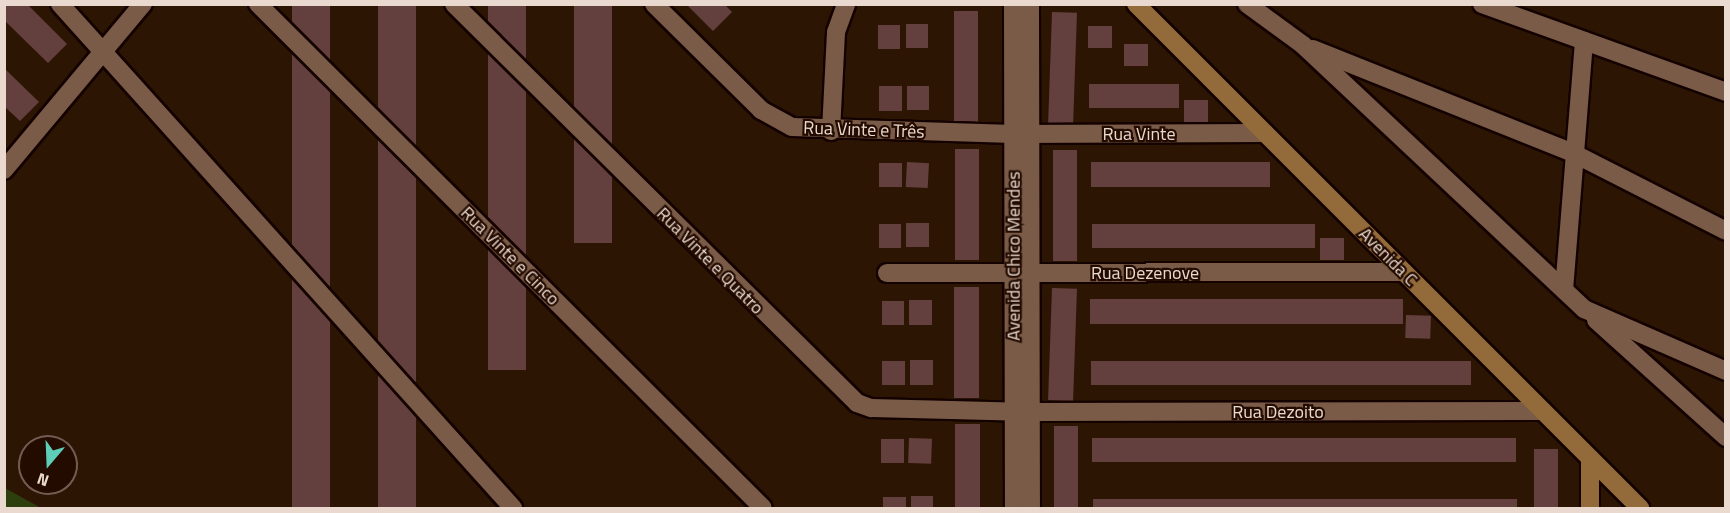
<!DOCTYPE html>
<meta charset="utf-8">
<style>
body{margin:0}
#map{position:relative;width:1730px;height:513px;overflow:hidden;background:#2d1503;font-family:"Titillium Web",sans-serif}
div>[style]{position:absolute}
.green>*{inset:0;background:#2d3f0c}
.building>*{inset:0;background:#63403e;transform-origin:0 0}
.roads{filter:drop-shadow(2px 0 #140200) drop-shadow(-2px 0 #140200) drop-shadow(0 2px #140200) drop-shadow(0 -2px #140200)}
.street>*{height:18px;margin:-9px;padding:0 9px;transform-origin:9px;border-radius:9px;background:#795b47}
.secondary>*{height:18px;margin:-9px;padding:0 9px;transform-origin:9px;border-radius:9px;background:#936b3a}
span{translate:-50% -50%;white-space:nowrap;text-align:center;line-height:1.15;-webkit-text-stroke:4.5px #230b00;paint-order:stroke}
.street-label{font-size:18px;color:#ead9ce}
.frame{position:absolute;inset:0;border:6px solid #ead9ce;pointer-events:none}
.north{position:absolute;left:18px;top:435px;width:60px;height:60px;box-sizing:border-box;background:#230b00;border:2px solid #735d52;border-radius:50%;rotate:199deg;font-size:16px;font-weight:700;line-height:24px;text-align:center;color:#ead9ce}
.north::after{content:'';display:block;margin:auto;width:21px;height:27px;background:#5eceb8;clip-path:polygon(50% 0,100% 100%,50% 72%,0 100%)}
</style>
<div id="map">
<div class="green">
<i style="clip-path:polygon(5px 488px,41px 508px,5px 508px)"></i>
</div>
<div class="building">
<i style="clip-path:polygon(4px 4px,27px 4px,67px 44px,48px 63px,4px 20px)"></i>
<i style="left:292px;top:4px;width:38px;height:640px"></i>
<i style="left:378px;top:4px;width:38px;height:513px"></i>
<i style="left:488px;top:4px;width:38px;height:366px"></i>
<i style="left:574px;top:4px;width:38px;height:239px"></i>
<i style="clip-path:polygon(686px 4px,724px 4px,732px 12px,713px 31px)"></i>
<i style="left:954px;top:11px;width:24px;height:111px"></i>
<i style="left:1052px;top:12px;width:25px;height:111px;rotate:2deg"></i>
<i style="left:906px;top:24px;width:22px;height:24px"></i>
<i style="left:878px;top:25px;width:22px;height:24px"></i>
<i style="left:1088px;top:26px;width:24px;height:22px"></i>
<i style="left:1124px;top:44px;width:24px;height:22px"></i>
<i style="clip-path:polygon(4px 68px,39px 102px,20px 121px,4px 106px)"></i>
<i style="left:1089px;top:84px;width:90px;height:24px"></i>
<i style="left:879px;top:86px;width:23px;height:25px"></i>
<i style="left:907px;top:86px;width:22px;height:24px"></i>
<i style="left:1184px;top:100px;width:24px;height:22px"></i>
<i style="left:955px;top:149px;width:24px;height:111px"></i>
<i style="left:1053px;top:150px;width:24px;height:111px"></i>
<i style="left:907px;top:162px;width:22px;height:25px;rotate:3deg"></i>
<i style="left:1270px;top:162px;width:25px;height:179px;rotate:90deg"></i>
<i style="left:879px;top:163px;width:23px;height:24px"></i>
<i style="left:906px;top:223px;width:23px;height:24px"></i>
<i style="left:879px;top:224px;width:22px;height:24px"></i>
<i style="left:1092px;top:224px;width:223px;height:24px"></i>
<i style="left:1320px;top:238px;width:24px;height:22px"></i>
<i style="left:954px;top:287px;width:25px;height:111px"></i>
<i style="left:1052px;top:288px;width:25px;height:112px;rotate:2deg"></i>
<i style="left:1090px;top:299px;width:313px;height:25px"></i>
<i style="left:932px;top:300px;width:25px;height:23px;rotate:90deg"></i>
<i style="left:882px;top:301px;width:22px;height:24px"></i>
<i style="left:1406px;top:315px;width:25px;height:23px;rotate:2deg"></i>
<i style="left:910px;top:360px;width:23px;height:25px"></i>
<i style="left:882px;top:361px;width:23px;height:24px"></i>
<i style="left:1091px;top:361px;width:380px;height:24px"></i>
<i style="left:955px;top:424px;width:25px;height:84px"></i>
<i style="left:1054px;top:426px;width:24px;height:82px"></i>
<i style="left:909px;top:438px;width:23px;height:25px;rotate:2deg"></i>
<i style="left:1092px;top:438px;width:424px;height:24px"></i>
<i style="left:881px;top:439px;width:23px;height:24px"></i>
<i style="left:1534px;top:449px;width:24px;height:59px"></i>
<i style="left:933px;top:496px;width:12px;height:22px;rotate:90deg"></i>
<i style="left:883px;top:497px;width:23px;height:11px"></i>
<i style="left:1093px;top:499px;width:424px;height:9px"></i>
</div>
<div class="roads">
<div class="street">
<i style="left:60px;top:4px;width:678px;rotate:48.05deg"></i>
<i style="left:258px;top:4px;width:713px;rotate:44.94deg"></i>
<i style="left:454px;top:4px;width:567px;rotate:44.71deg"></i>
<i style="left:857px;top:403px;width:15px;rotate:20deg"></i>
<i style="left:871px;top:408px;width:159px;rotate:1.4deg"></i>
<i style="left:1030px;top:412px;width:513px;rotate:-0.11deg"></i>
<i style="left:654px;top:4px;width:151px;rotate:44.7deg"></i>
<i style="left:761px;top:110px;width:35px;rotate:29deg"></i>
<i style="left:792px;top:127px;width:221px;rotate:1.8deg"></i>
<i style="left:1013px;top:134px;width:252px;rotate:-0.2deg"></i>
<i style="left:1013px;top:4px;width:504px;rotate:89.89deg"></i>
<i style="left:1030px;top:4px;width:504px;rotate:89.89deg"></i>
<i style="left:1247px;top:4px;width:69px;rotate:36.2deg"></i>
<i style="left:1303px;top:45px;width:386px;rotate:43.2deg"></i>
<i style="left:1584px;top:309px;width:155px;rotate:23.6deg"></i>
<i style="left:1482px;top:4px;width:259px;rotate:19.8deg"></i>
<i style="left:1313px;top:49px;width:282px;rotate:21.8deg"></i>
<i style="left:1575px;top:154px;width:169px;rotate:27deg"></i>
<i style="left:831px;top:131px;width:99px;rotate:-87.1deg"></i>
<i style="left:836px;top:32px;width:30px;rotate:-70deg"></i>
<i style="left:4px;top:170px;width:217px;rotate:-50.1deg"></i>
<i style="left:887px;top:273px;width:517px;rotate:-0.11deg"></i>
<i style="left:1564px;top:290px;width:250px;rotate:-85.4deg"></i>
<i style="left:1596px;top:320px;width:175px;rotate:42deg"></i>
</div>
<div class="secondary">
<i style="left:1136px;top:4px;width:713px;rotate:45deg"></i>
<i style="left:1590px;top:459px;width:49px;rotate:90deg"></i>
</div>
</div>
<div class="street-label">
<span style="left:864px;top:130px;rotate:2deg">Rua Vinte e Três</span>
<span style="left:1139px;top:134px">Rua Vinte</span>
<span style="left:510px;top:256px;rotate:45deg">Rua Vinte e Cinco</span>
<span style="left:1014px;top:256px;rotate:-90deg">Avenida Chico Mendes</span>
<span style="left:1388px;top:257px;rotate:45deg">Avenida C</span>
<span style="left:710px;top:261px;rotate:45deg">Rua Vinte e Quatro</span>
<span style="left:1145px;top:273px">Rua Dezenove</span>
<span style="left:1278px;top:412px">Rua Dezoito</span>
</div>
<div class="frame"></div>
<div class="north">N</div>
</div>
